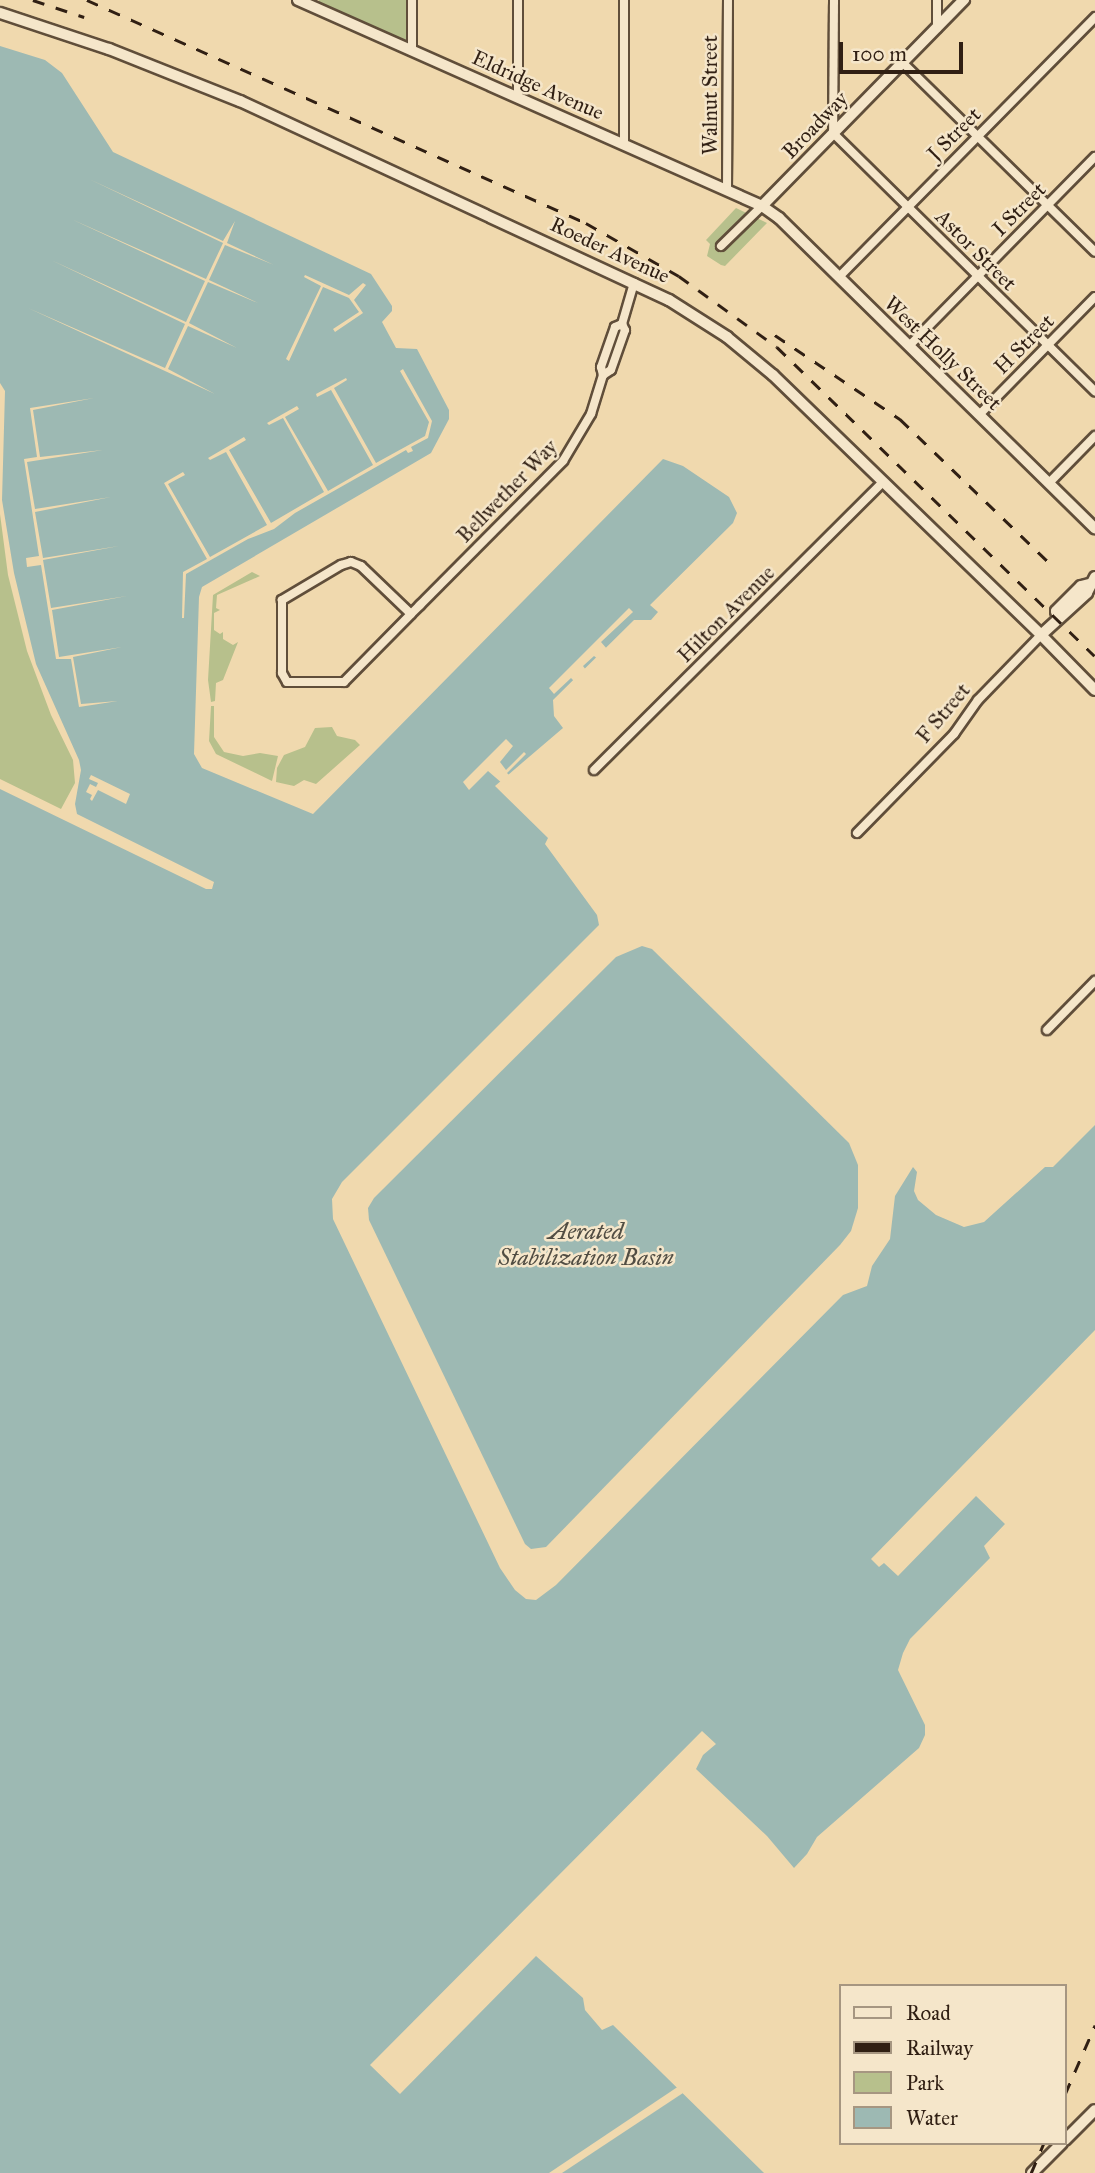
<!DOCTYPE html>
<style>
body{margin:0}
#map{position:relative;width:1095px;height:2173px;overflow:hidden;background:#f0d9ae;font-family:"IM FELL Great Primer",serif}
div>[style]{position:absolute}
.green>*{inset:0;background:#b7c08c}
.water>*{inset:0;background:#9db9b3}
.pier>*{inset:0;background:#f0d9ae}
.roads{filter:drop-shadow(2px 0 #604e3a) drop-shadow(-2px 0 #604e3a) drop-shadow(0 2px #604e3a) drop-shadow(0 -2px #604e3a)}
.minor>*{height:8px;margin:-4px;padding:0 4px;transform-origin:4px;border-radius:4px;background:#f5e6ca}
.tertiary>*{height:10px;margin:-5px;padding:0 5px;transform-origin:5px;border-radius:5px;background:#f5e6ca}
.secondary>*{height:10px;margin:-5px;padding:0 5px;transform-origin:5px;border-radius:5px;background:#f5e6ca}
.rail>*{height:2.5px;margin-top:-1.25px;transform-origin:0;background:repeating-linear-gradient(90deg,#301f13 0 12px,transparent 0 24px)}
span{translate:-50% -50%;white-space:nowrap;text-align:center;line-height:1.15;-webkit-text-stroke:5px #f5e6ca;paint-order:stroke}
.street-label{font-size:21px;color:#301f13}
.water-label{font-size:23px;color:#514d43;font-style:italic}
.legend{position:absolute;left:839px;top:1984px;width:228px;height:161px;box-sizing:border-box;background:#f5e6ca;border:2px solid #a69681;margin:0;padding:9px 12px;list-style:none;font-size:21px;color:#301f13}
.legend li{display:flex;align-items:center;gap:14px;height:35px}
.legend b{width:35px;border:2px solid #a69681}
.scale{position:absolute;left:839px;top:42px;width:124px;height:32px;box-sizing:border-box;border:4px solid #301f13;border-top:0;padding-left:9px;font-size:21px;line-height:24px;white-space:nowrap;color:#301f13;-webkit-text-stroke:5px #f5e6ca;paint-order:stroke}
</style>
<div id="map">
<div class="green">
<i style="clip-path:polygon(319px 0,410px 0,410px 43px,319px 3px)"></i>
<i style="clip-path:polygon(736px 208px,767px 223px,725px 266px,721px 265px,707px 256px,710px 244px,706px 240px)"></i>
<i style="clip-path:polygon(0 514px,8px 575px,27px 651px,51px 715px,73px 760px,75px 783px,61px 809px,0 779px)"></i>
<i style="clip-path:polygon(252px 572px,260px 576px,217px 595px,216px 608px,220px 610px,214px 613px,214px 630px,220px 634px,223px 632px,223px 639px,233px 645px,238px 642px,223px 680px,216px 683px,215px 701px,211px 702px,208px 680px,213px 595px)"></i>
<i style="clip-path:polygon(211px 706px,214px 706px,214px 737px,224px 752px,243px 756px,260px 753px,278px 756px,272px 781px,216px 754px,209px 741px)"></i>
<i style="clip-path:polygon(332px 727px,337px 736px,355px 740px,360px 745px,316px 784px,304px 780px,294px 786px,276px 782px,277px 768px,284px 755px,305px 747px,315px 728px)"></i>
</div>
<div class="water">
<i style="clip-path:polygon(0 46px,45px 60px,62px 73px,113px 152px,371px 274px,392px 306px,392px 311px,382px 322px,396px 348px,417px 349px,449px 410px,449px 419px,431px 453px,202px 587px,199px 597px,194px 754px,202px 768px,313px 814px,663px 459px,683px 466px,729px 497px,737px 513px,733px 523px,650px 605px,658px 612px,651px 620px,634px 620px,553px 700px,554px 716px,563px 728px,495px 786px,548px 838px,545px 844px,597px 915px,599px 925px,342px 1182px,332px 1199px,333px 1219px,500px 1568px,515px 1590px,526px 1599px,536px 1600px,556px 1585px,843px 1295px,867px 1286px,872px 1266px,890px 1239px,895px 1196px,913px 1167px,917px 1172px,914px 1191px,918px 1200px,936px 1215px,964px 1227px,984px 1222px,1045px 1167px,1053px 1167px,1095px 1125px,1095px 1330px,871px 1559px,879px 1567px,884px 1563px,898px 1576px,976px 1496px,1005px 1524px,984px 1546px,990px 1558px,910px 1639px,903px 1653px,898px 1670px,925px 1725px,925px 1735px,919px 1748px,817px 1837px,807px 1854px,794px 1868px,767px 1836px,696px 1769px,703px 1755px,716px 1744px,702px 1731px,370px 2065px,400px 2094px,536px 1956px,583px 1998px,585px 2010px,602px 2030px,613px 2025px,764px 2173px,0 2173px,0 789px,206px 889px,212px 889px,214px 882px,77px 814px,75px 804px,81px 770px,79px 760px,36px 664px,14px 573px,2px 500px,5px 391px,0 383px)"></i>
<i style="clip-path:polygon(642px 946px,652px 949px,849px 1143px,858px 1165px,858px 1208px,851px 1231px,840px 1245px,546px 1547px,531px 1549px,525px 1544px,369px 1220px,368px 1208px,374px 1198px,616px 957px)"></i>
</div>
<div class="pier">
<i style="clip-path:polygon(89px 179px,223px 241px,235px 221px,227px 243px,274px 265px,225px 245px,209px 280px,258px 303px,208px 282px,189px 323px,237px 348px,188px 326px,168px 369px,215px 394px,28px 308px,165px 368px,185px 324px,51px 260px,186px 322px,205px 281px,71px 219px,206px 279px,223px 243px)"></i>
<i style="clip-path:polygon(305px 275px,349px 295px,363px 283px,366px 285px,354px 300px,363px 313px,335px 332px,333px 329px,359px 312px,349px 298px,323px 287px,289px 361px,286px 359px,321px 286px,304px 277px)"></i>
<i style="clip-path:polygon(403px 369px,432px 421px,428px 438px,411px 447px,413px 451px,408px 453px,406px 450px,295px 513px,274px 529px,248px 539px,186px 574px,184px 618px,182px 618px,183px 572px,207px 559px,164px 483px,183px 472px,185px 475px,168px 484px,210px 557px,267px 525px,226px 452px,210px 460px,208px 458px,244px 437px,246px 440px,229px 450px,271px 523px,324px 492px,283px 418px,269px 425px,267px 423px,297px 406px,299px 409px,285px 417px,328px 491px,373px 465px,331px 390px,317px 397px,316px 394px,346px 378px,347px 380px,334px 388px,376px 463px,425px 436px,429px 422px,400px 371px)"></i>
<i style="clip-path:polygon(94px 398px,33px 410px,40px 457px,103px 450px,27px 462px,35px 509px,111px 497px,35px 512px,43px 558px,119px 546px,43px 560px,51px 608px,127px 596px,52px 610px,59px 657px,122px 647px,73px 657px,81px 704px,118px 701px,79px 707px,71px 659px,56px 659px,41px 565px,27px 567px,26px 558px,39px 556px,24px 459px,37px 457px,30px 408px)"></i>
<i style="clip-path:polygon(629px 608px,633px 612px,601px 642px,607px 649px,598px 659px,594px 656px,583px 666px,586px 670px,574px 681px,571px 678px,554px 694px,549px 688px)"></i>
<i style="clip-path:polygon(506px 739px,513px 746px,500px 762px,506px 770px,524px 752px,526px 754px,507px 773px,511px 777px,503px 784px,488px 771px,469px 790px,463px 782px)"></i>
<i style="clip-path:polygon(91px 775px,130px 794px,126px 804px,98px 790px,92px 801px,90px 799px,92px 795px,86px 792px,90px 784px,96px 787px,98px 783px,89px 779px)"></i>
<i style="clip-path:polygon(679px 2086px,683px 2093px,562px 2173px,549px 2173px)"></i>
</div>
<div class="roads">
<div class="minor">
<i style="left:834px;top:0;width:133px;rotate:90.4deg"></i>
<i style="left:833px;top:133px;width:368px;rotate:44.6deg"></i>
<i style="left:937px;top:28px;width:28px;rotate:-90deg"></i>
<i style="left:412px;top:51px;width:51px;rotate:-90deg"></i>
<i style="left:903px;top:63px;width:269px;rotate:44.5deg"></i>
<i style="left:518px;top:98px;width:98px;rotate:-90deg"></i>
<i style="left:624px;top:145px;width:145px;rotate:-90deg"></i>
<i style="left:727px;top:190px;width:190px;rotate:-89.7deg"></i>
<i style="left:721px;top:246px;width:57px;rotate:-44.3deg"></i>
<i style="left:839px;top:277px;width:365px;rotate:-45.4deg"></i>
<i style="left:909px;top:346px;width:265px;rotate:-45.5deg"></i>
<i style="left:603px;top:375px;width:9px;rotate:-32deg"></i>
<i style="left:611px;top:370px;width:42px;rotate:-70.7deg"></i>
<i style="left:625px;top:330px;width:7px;rotate:-117deg"></i>
<i style="left:622px;top:324px;width:43px;rotate:-73.7deg"></i>
<i style="left:979px;top:415px;width:165px;rotate:-45.5deg"></i>
<i style="left:1049px;top:483px;width:66px;rotate:-45.6deg"></i>
<i style="left:411px;top:614px;width:69px;rotate:-136.2deg"></i>
<i style="left:361px;top:566px;width:11px;rotate:-158deg"></i>
<i style="left:351px;top:562px;width:10px;rotate:163deg"></i>
<i style="left:341px;top:565px;width:69px;rotate:149.3deg"></i>
<i style="left:282px;top:600px;width:73px;rotate:90deg"></i>
<i style="left:282px;top:673px;width:10px;rotate:61deg"></i>
<i style="left:287px;top:682px;width:57px"></i>
<i style="left:344px;top:682px;width:95px;rotate:-45.4deg"></i>
<i style="left:411px;top:614px;width:13px;rotate:-45deg"></i>
<i style="left:420px;top:605px;width:203px;rotate:-45.2deg"></i>
<i style="left:563px;top:461px;width:55px;rotate:-59.2deg"></i>
<i style="left:591px;top:414px;width:41px;rotate:-72.9deg"></i>
<i style="left:603px;top:375px;width:8px;rotate:-104deg"></i>
<i style="left:601px;top:367px;width:42px;rotate:-70.7deg"></i>
<i style="left:615px;top:327px;width:8px;rotate:-23deg"></i>
<i style="left:594px;top:770px;width:408px;rotate:-44.9deg"></i>
<i style="left:857px;top:833px;width:139px;rotate:-45.6deg"></i>
<i style="left:954px;top:734px;width:42px;rotate:-54.8deg"></i>
<i style="left:978px;top:700px;width:91px;rotate:-45.9deg"></i>
<i style="left:1047px;top:1030px;width:69px;rotate:-45.6deg"></i>
</div>
<div class="tertiary">
<i style="left:0;top:13px;width:115px;rotate:18.3deg"></i>
<i style="left:109px;top:49px;width:141px;rotate:21.7deg"></i>
<i style="left:240px;top:101px;width:473px;rotate:24.9deg"></i>
<i style="left:669px;top:300px;width:69px;rotate:32.5deg"></i>
<i style="left:727px;top:337px;width:60px;rotate:39.6deg"></i>
<i style="left:773px;top:375px;width:373px;rotate:44.1deg"></i>
<i style="left:762px;top:206px;width:289px;rotate:-45.6deg"></i>
<i style="left:1065px;top:2140px;width:42px;rotate:-45deg"></i>
<i style="left:1032px;top:2173px;width:42px;rotate:-45deg"></i>
</div>
<div class="secondary">
<i style="left:298px;top:0;width:508px;rotate:23.94deg"></i>
<i style="left:762px;top:206px;width:21px;rotate:35deg"></i>
<i style="left:779px;top:218px;width:443px;rotate:44.5deg"></i>
<i style="left:1095px;top:577px;width:18px;rotate:117deg"></i>
<i style="left:1087px;top:593px;width:62px;rotate:137.6deg"></i>
<i style="left:1041px;top:635px;width:77px;rotate:45.5deg"></i>
<i style="left:1058px;top:618px;width:7px;rotate:-106deg"></i>
<i style="left:1056px;top:611px;width:35px;rotate:-45deg"></i>
<i style="left:1081px;top:586px;width:8px;rotate:-14deg"></i>
</div>
</div>
<div class="rail">
<i style="left:33px;top:0;width:54px;rotate:18.4deg"></i>
<i style="left:87px;top:0;width:547px;rotate:24.08deg"></i>
<i style="left:586px;top:223px;width:107px;rotate:29.7deg"></i>
<i style="left:679px;top:276px;width:121px;rotate:35.9deg"></i>
<i style="left:777px;top:347px;width:443px;rotate:44.2deg"></i>
<i style="left:775px;top:335px;width:151px;rotate:33.9deg"></i>
<i style="left:900px;top:419px;width:214px;rotate:43.9deg"></i>
<i style="left:1065px;top:2094px;width:75px;rotate:-66.5deg"></i>
<i style="left:1031px;top:2173px;width:33px;rotate:-67deg"></i>
</div>
<div class="street-label">
<span style="left:538px;top:85px;rotate:24deg">Eldridge Avenue</span>
<span style="left:710px;top:95px;rotate:-90deg">Walnut Street</span>
<span style="left:815px;top:125px;rotate:-46deg">Broadway</span>
<span style="left:954px;top:134px;rotate:-45deg">J Street</span>
<span style="left:1019px;top:209px;rotate:-45deg">I Street</span>
<span style="left:610px;top:250px;rotate:25deg">Roeder Avenue</span>
<span style="left:976px;top:250px;rotate:45deg">Astor Street</span>
<span style="left:1024px;top:344px;rotate:-45deg">H Street</span>
<span style="left:943px;top:353px;rotate:44deg">West Holly Street</span>
<span style="left:507px;top:491px;rotate:-46deg">Bellwether Way</span>
<span style="left:726px;top:614px;rotate:-45deg">Hilton Avenue</span>
<span style="left:943px;top:713px;rotate:-50deg">F Street</span>
</div>
<div class="water-label">
<span style="left:586px;top:1244px">Aerated<br>Stabilization Basin</span>
</div>
<ul class="legend">
<li><b style="height:9px;background:#f5e6ca"></b>Road</li>
<li><b style="height:9px;background:#301f13"></b>Railway</li>
<li><b style="height:19px;background:#b7c08c"></b>Park</li>
<li><b style="height:19px;background:#9db9b3"></b>Water</li>
</ul>
<div class="scale">100 m</div>
</div>
